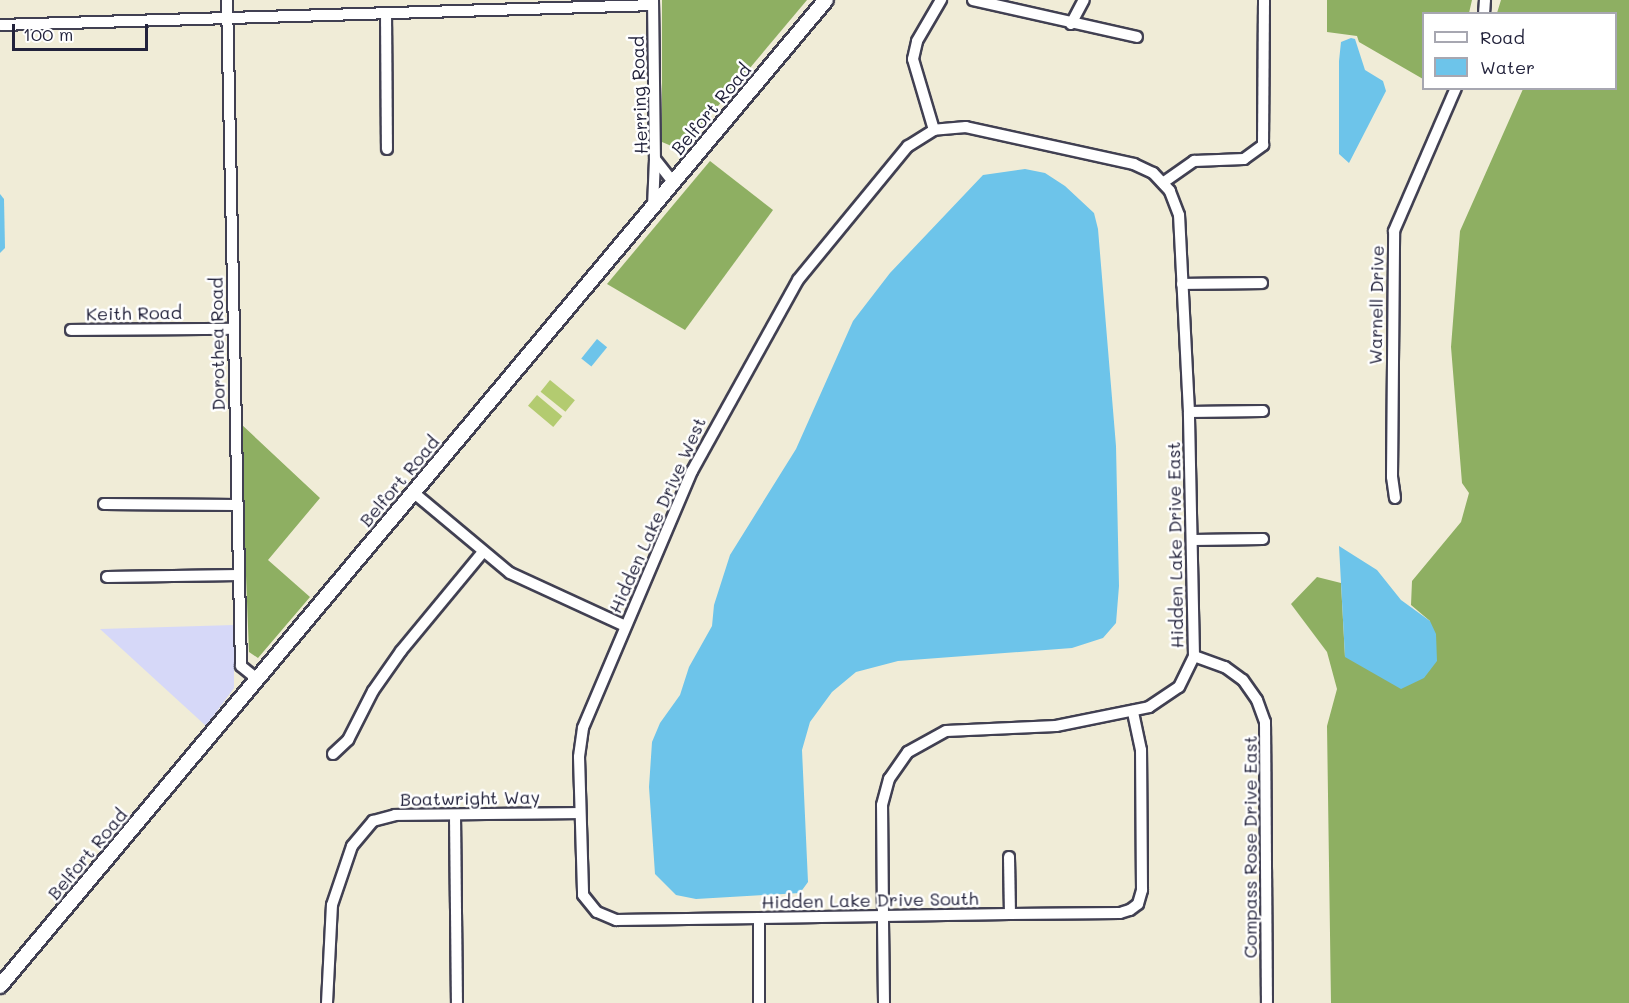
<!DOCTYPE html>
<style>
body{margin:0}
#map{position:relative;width:1629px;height:1003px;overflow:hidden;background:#f0ecd7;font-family:Mali,sans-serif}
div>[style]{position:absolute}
.built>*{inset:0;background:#d6d8f8}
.green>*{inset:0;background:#b3cb70;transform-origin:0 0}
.forest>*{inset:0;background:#8eaf62}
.water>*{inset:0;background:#6dc4ea;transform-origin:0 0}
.roads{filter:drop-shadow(2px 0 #414052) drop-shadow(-2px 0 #414052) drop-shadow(0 2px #414052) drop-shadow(0 -2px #414052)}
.minor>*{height:10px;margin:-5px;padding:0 5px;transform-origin:5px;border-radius:5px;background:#fff}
.tertiary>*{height:14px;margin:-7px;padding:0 7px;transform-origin:7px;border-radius:7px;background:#fff}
span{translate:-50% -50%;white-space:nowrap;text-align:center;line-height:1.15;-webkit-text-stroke:5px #fff;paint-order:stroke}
.street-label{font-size:18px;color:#22223b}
.legend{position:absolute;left:1422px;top:12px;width:195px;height:78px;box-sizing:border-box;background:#fff;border:2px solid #a7a7b1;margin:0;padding:8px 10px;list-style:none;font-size:18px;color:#22223b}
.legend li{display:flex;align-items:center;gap:12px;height:30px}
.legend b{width:30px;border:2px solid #a7a7b1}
.scale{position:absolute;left:12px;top:24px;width:136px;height:27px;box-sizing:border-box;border:3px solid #22223b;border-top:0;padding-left:8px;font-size:18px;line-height:21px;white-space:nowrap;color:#22223b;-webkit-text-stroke:4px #fff;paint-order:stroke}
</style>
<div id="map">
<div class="built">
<i style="clip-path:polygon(234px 625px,234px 688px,206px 726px,100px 629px)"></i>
</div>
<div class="green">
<i style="left:550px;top:380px;width:32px;height:15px;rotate:39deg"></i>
<i style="left:537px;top:395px;width:33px;height:14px;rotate:40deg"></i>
</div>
<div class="forest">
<i style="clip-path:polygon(662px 0,807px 0,681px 150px,662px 142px)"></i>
<i style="clip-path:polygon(1327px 0,1472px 0,1469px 13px,1424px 14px,1423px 79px,1359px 42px,1357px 36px,1327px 32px)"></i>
<i style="clip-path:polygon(1501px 0,1629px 0,1629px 1003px,1331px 1003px,1327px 726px,1337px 689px,1327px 652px,1291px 604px,1317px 577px,1341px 583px,1345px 657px,1430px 621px,1411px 605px,1412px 581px,1461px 522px,1469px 493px,1462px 483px,1451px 347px,1460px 231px,1523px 89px,1616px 88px,1616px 14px,1497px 13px)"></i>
<i style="clip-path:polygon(710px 161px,773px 210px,685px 330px,607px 284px)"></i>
<i style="clip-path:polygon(240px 423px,320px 498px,268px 560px,310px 597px,258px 658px,249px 652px)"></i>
</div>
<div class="water">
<i style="clip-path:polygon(1351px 38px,1355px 39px,1365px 70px,1383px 81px,1386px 91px,1349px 163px,1339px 154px,1339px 61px,1341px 42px)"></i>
<i style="clip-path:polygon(1025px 169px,1045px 173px,1065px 186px,1094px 213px,1098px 229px,1116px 446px,1119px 586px,1116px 623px,1103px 638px,1072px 648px,898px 661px,856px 672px,832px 692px,810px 722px,802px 750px,808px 882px,800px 893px,696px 899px,676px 895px,655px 874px,649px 787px,652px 742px,660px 723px,680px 695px,689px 667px,712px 626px,714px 605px,730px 555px,796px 449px,853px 321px,890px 273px,983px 175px)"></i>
<i style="clip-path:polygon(0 194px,4px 199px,5px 248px,0 253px)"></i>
<i style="left:597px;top:339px;width:13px;height:25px;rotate:39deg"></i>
<i style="clip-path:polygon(1339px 546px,1377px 570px,1401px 600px,1430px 621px,1436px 634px,1437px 661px,1424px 678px,1401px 689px,1345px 657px)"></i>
</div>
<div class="roads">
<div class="minor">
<i style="left:227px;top:0;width:666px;rotate:88.8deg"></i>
<i style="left:241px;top:666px;width:21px;rotate:39deg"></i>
<i style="left:653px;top:0;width:159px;rotate:89.3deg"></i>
<i style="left:655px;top:159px;width:31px;rotate:52deg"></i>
<i style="left:973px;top:0;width:168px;rotate:12.7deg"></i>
<i style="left:386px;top:13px;width:136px;rotate:89.6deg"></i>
<i style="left:1484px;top:14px;width:14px;rotate:-86deg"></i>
<i style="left:1071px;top:24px;width:27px;rotate:-62deg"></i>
<i style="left:0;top:25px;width:653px;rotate:-1.75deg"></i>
<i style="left:934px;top:130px;width:74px;rotate:-106.5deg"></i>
<i style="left:913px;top:59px;width:18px;rotate:-77deg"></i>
<i style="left:917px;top:41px;width:48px;rotate:-59.7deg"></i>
<i style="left:1164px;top:182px;width:37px;rotate:-35deg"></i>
<i style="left:1194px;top:161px;width:50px;rotate:-2.3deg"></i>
<i style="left:1244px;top:159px;width:24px;rotate:-36deg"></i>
<i style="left:1263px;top:145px;width:145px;rotate:-89.6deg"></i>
<i style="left:653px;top:207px;width:48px;rotate:-87.6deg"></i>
<i style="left:1182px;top:284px;width:80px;rotate:-0.7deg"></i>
<i style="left:71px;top:330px;width:162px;rotate:-0.4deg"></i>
<i style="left:1189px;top:412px;width:74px;rotate:-0.8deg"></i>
<i style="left:413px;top:492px;width:126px;rotate:39.9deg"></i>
<i style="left:510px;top:573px;width:127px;rotate:24.7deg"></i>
<i style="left:1395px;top:498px;width:21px;rotate:-98deg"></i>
<i style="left:1392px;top:477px;width:246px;rotate:-89.5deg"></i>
<i style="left:1394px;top:231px;width:156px;rotate:-66.6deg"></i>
<i style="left:104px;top:504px;width:132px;rotate:0.4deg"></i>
<i style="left:1193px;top:540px;width:70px;rotate:-0.8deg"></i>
<i style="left:107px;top:577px;width:132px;rotate:-0.9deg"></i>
<i style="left:1194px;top:656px;width:33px;rotate:20deg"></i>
<i style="left:1225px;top:667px;width:22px;rotate:36deg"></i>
<i style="left:1243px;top:680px;width:24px;rotate:55deg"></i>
<i style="left:1257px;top:700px;width:23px;rotate:70deg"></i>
<i style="left:1265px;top:722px;width:281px;rotate:89.6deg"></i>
<i style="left:333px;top:754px;width:21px;rotate:-43deg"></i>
<i style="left:348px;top:740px;width:55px;rotate:-63deg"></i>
<i style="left:373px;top:691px;width:49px;rotate:-55deg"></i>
<i style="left:401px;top:651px;width:129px;rotate:-50.4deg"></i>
<i style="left:455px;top:815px;width:188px;rotate:89.4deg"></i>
<i style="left:1009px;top:857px;width:57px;rotate:89deg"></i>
<i style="left:759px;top:918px;width:85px;rotate:90deg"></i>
<i style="left:327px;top:1003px;width:98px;rotate:-87.1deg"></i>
<i style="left:332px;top:905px;width:62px;rotate:-71.3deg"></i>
<i style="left:352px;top:846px;width:33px;rotate:-50deg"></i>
<i style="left:373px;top:821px;width:23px;rotate:-15deg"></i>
<i style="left:395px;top:815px;width:184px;rotate:-0.6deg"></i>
<i style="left:884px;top:1003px;width:87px;rotate:-90.7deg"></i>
<i style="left:883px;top:916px;width:111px;rotate:-90.5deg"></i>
<i style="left:882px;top:805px;width:27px;rotate:-75deg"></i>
<i style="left:889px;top:779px;width:33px;rotate:-55deg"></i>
<i style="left:908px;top:752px;width:43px;rotate:-28.9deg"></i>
<i style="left:946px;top:731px;width:110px;rotate:-2.6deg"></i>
<i style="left:1056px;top:726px;width:95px;rotate:-11.5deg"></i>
<i style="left:1149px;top:707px;width:36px;rotate:-34deg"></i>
<i style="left:1179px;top:687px;width:34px;rotate:-64deg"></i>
<i style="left:1194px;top:656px;width:244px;rotate:-91.2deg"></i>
<i style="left:1189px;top:412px;width:197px;rotate:-92.9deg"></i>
<i style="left:1179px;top:215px;width:26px;rotate:-111deg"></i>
<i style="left:1170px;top:191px;width:25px;rotate:-133deg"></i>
<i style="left:1153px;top:173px;width:21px;rotate:-155deg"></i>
<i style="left:1134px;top:164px;width:172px;rotate:-167.6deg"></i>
<i style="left:966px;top:127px;width:32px;rotate:175deg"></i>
<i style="left:934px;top:130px;width:31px;rotate:148deg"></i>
<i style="left:908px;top:146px;width:173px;rotate:129.4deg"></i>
<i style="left:798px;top:280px;width:218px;rotate:119deg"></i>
<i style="left:692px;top:471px;width:279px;rotate:113deg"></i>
<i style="left:583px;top:728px;width:29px;rotate:98deg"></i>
<i style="left:579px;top:757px;width:138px;rotate:88.3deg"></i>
<i style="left:583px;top:895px;width:22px;rotate:51deg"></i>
<i style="left:597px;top:912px;width:21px;rotate:23deg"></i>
<i style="left:616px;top:920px;width:143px;rotate:-0.8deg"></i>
<i style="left:759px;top:918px;width:124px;rotate:-0.9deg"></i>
<i style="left:883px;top:916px;width:127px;rotate:-0.9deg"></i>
<i style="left:1010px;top:914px;width:110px;rotate:-0.5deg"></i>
<i style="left:1120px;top:913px;width:10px;rotate:-17deg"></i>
<i style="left:1130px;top:910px;width:10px;rotate:-37deg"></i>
<i style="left:1138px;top:904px;width:15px;rotate:-74deg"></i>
<i style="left:1142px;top:890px;width:140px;rotate:-90.4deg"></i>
<i style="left:1141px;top:750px;width:40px;rotate:-102deg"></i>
</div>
<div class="tertiary">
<i style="left:0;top:986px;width:1286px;rotate:-50.05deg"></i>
</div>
</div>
<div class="street-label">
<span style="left:639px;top:95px;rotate:-92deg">Herring Road</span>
<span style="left:711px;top:109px;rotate:-50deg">Belfort Road</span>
<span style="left:1376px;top:305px;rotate:-89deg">Warnell Drive</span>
<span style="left:134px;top:313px;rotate:-1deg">Keith Road</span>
<span style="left:217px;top:344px;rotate:-91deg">Dorothea Road</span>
<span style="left:399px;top:481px;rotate:-50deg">Belfort Road</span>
<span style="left:657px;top:515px;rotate:-66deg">Hidden Lake Drive West</span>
<span style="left:1175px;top:545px;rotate:-91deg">Hidden Lake Drive East</span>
<span style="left:470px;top:798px;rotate:-1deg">Boatwright Way</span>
<span style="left:1250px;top:847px;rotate:-90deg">Compass Rose Drive East</span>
<span style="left:87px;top:854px;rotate:-50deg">Belfort Road</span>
<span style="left:870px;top:900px;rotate:-1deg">Hidden Lake Drive South</span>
</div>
<ul class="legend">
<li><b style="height:8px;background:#fff"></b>Road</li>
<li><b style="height:16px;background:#6dc4ea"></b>Water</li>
</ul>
<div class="scale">100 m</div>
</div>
